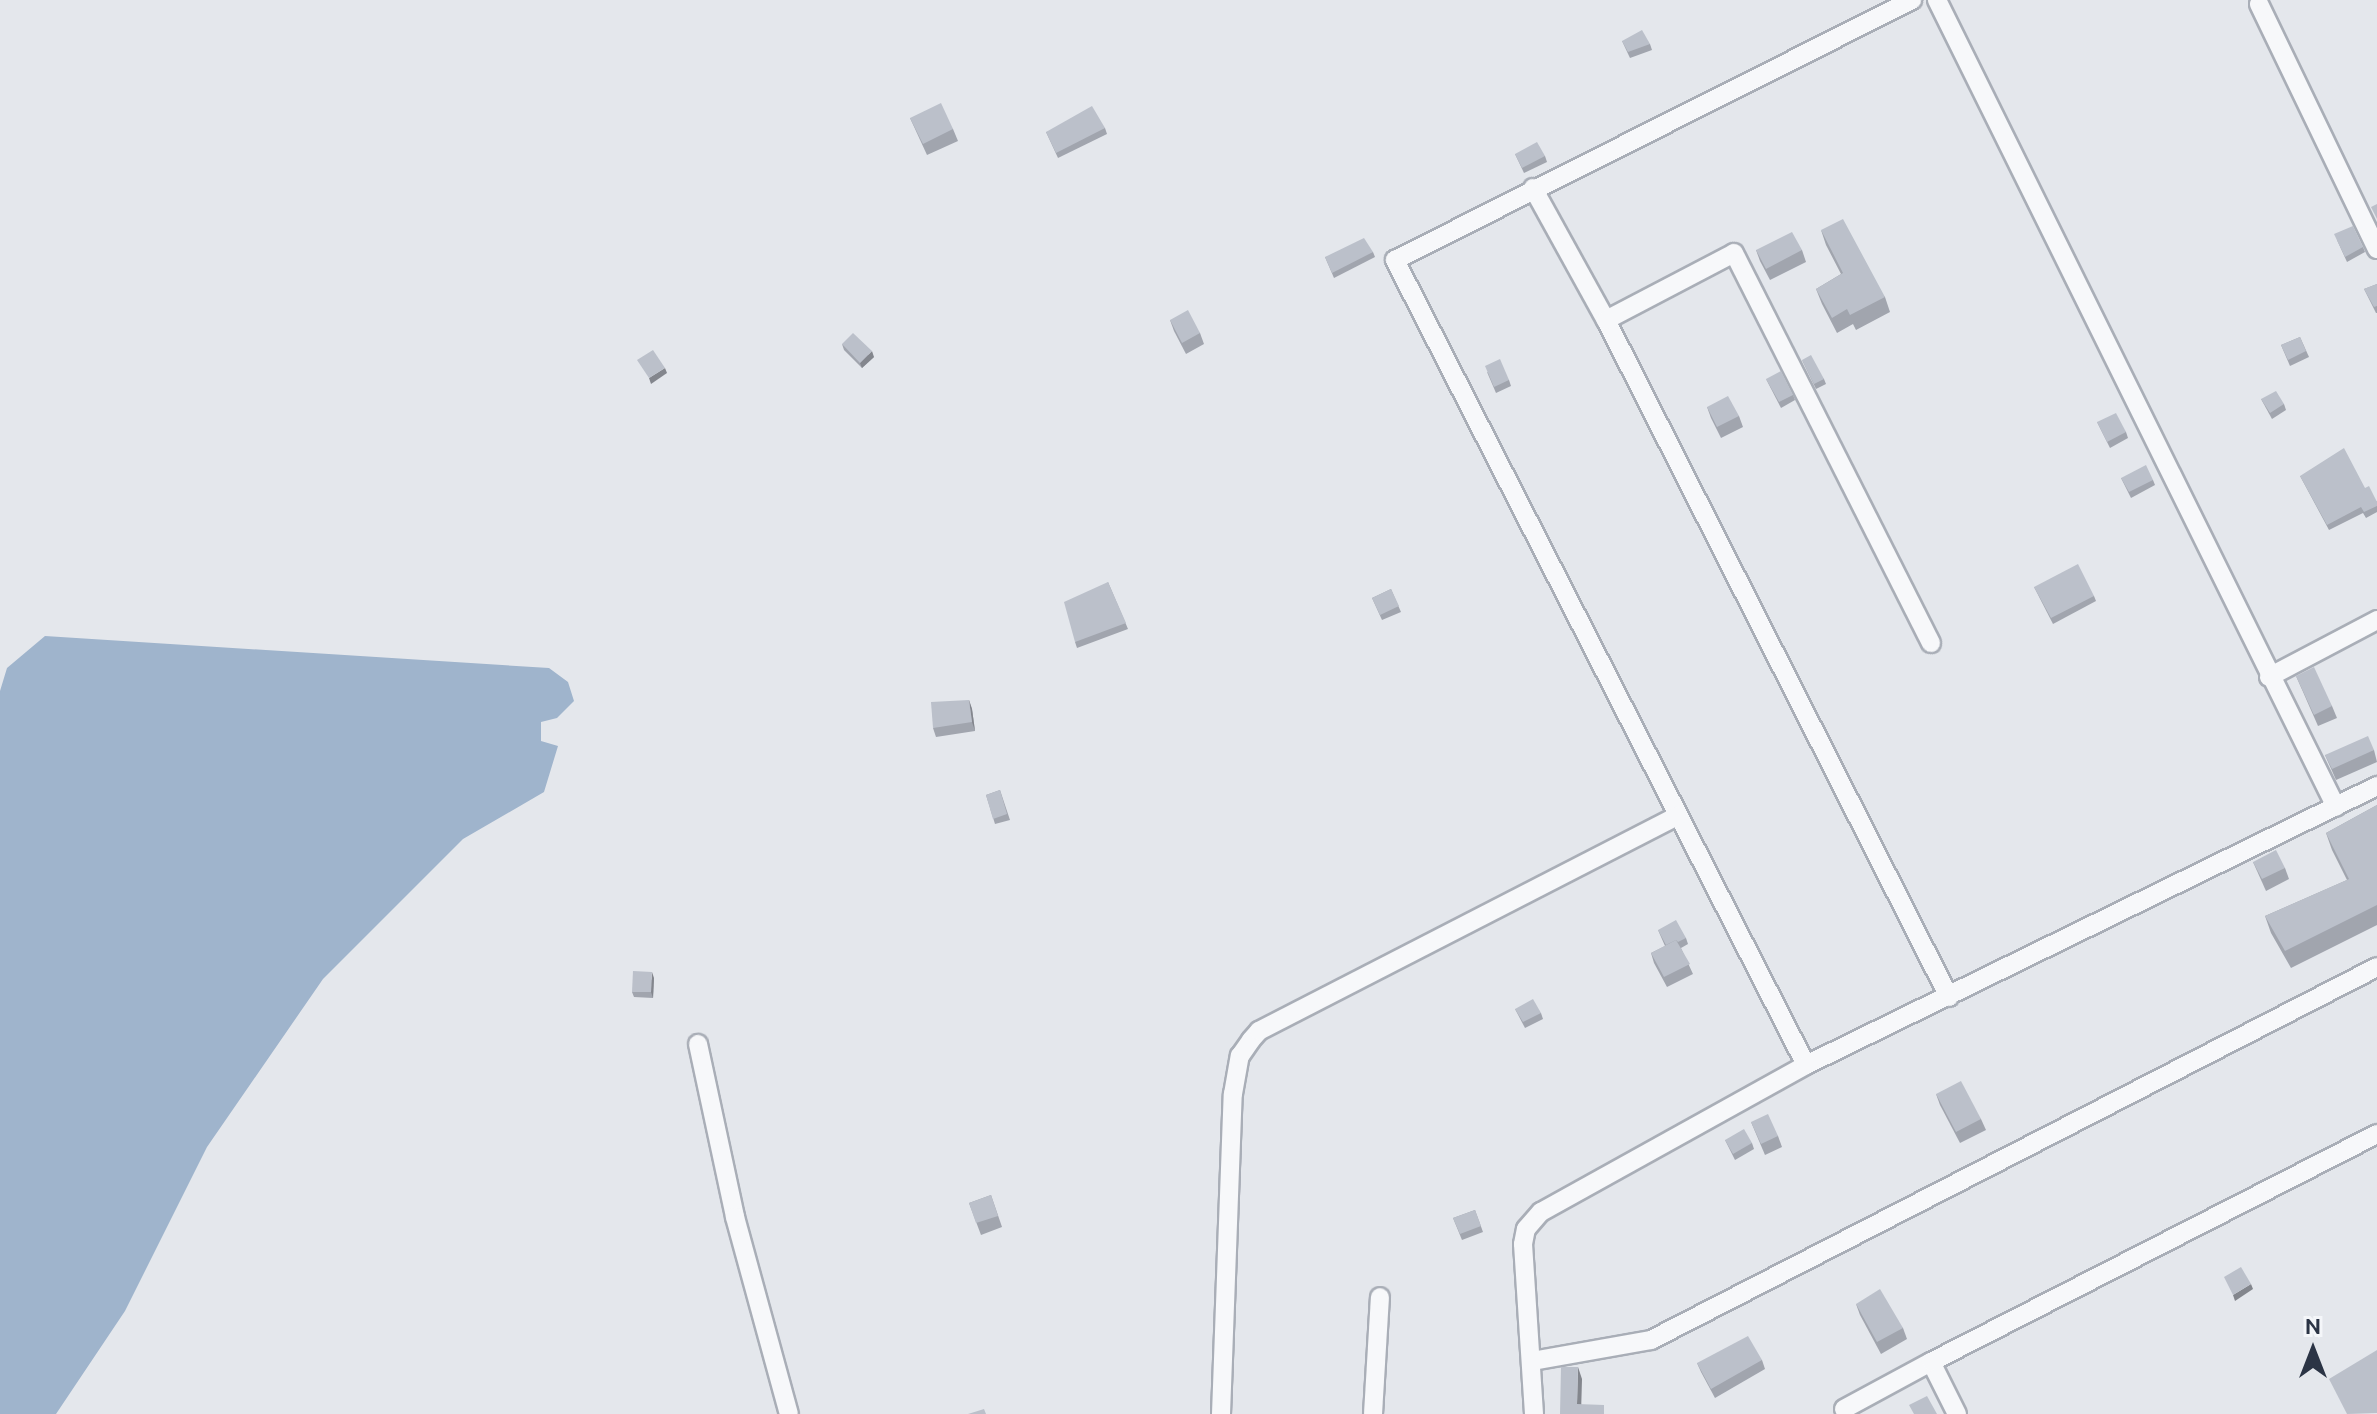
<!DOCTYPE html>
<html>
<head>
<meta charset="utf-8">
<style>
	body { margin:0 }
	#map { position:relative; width:2377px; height:1414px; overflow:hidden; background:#e4e7ec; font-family:Ubuntu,sans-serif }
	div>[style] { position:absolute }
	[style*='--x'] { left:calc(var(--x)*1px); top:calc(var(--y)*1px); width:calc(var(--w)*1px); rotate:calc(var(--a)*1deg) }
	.water>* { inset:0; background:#9fb4cc }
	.roads { filter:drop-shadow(2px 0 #a9aeb7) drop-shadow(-2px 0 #a9aeb7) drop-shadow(0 2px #a9aeb7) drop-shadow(0 -2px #a9aeb7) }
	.street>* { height:18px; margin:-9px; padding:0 9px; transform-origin:9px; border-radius:9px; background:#f7f8fa }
	.wall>* { inset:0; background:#a1a5ae }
	.shaded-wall>* { inset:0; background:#83868d }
	.building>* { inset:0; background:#bbc0ca }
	span { translate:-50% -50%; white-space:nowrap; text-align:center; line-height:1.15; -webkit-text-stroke:6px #f4f6f9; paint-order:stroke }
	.north { position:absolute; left:2273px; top:1310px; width:80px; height:80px; -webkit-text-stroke:6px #f4f6f9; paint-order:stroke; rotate:0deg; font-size:22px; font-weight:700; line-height:32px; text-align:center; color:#2b3445 }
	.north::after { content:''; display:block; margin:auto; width:28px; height:36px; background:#2b3445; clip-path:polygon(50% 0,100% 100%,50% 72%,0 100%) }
</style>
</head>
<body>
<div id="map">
	<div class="water">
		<i style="clip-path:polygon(45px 636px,549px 668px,568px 682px,574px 701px,557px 718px,541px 722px,541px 741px,558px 746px,544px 792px,463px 839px,323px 979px,207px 1147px,125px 1311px,56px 1414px,0 1414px,0 691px,7px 668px)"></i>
	</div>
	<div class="roads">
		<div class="street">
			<i style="--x:1937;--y:0;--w:900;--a:63.69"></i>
			<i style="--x:2259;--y:4;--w:272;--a:64.3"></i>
			<i style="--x:1533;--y:188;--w:151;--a:61.1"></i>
			<i style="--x:1606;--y:320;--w:759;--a:63.13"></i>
			<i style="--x:1606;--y:320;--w:144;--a:-27.6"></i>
			<i style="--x:1734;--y:253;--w:437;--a:63.2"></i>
			<i style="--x:2269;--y:677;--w:122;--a:-27.8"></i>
			<i style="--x:698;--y:1044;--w:177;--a:77.9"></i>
			<i style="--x:735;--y:1217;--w:204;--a:74.7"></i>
			<i style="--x:1806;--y:1065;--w:904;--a:-117.05"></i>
			<i style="--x:1395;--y:260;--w:579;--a:-26.7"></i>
			<i style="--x:1532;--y:1361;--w:121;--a:-10"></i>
			<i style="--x:1651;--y:1340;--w:816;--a:-27.19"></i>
			<i style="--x:1844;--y:1409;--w:99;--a:-28.4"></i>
			<i style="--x:1221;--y:1414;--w:320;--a:-87.9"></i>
			<i style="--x:1233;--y:1094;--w:39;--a:-80"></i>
			<i style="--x:1240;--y:1056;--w:19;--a:-55"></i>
			<i style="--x:1251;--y:1040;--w:12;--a:-48"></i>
			<i style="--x:1259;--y:1031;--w:471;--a:-27.2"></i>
			<i style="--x:1373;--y:1414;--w:117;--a:-86.6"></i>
			<i style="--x:1534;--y:1414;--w:170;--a:-93.7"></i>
			<i style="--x:1523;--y:1244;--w:15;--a:-79"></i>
			<i style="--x:1526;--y:1229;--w:23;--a:-49"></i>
			<i style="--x:1541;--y:1212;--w:303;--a:-29"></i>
			<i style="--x:1806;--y:1065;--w:636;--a:-26.04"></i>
			<i style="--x:1957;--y:1414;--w:58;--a:-116.6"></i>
			<i style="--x:1931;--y:1362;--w:501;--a:-27.08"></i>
		</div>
	</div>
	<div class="wall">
		<i style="clip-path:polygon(1622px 41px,1650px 44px,1652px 50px,1630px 58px)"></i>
		<i style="clip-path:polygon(910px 118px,953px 129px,958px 141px,927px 155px)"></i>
		<i style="clip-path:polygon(1105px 128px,1107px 134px,1058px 158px,1046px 132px)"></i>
		<i style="clip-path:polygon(1515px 154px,1545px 156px,1547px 162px,1524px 173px)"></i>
		<i style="clip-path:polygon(1821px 230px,1885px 297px,1890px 312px,1856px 330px,1853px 324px,1837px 333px,1822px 304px,1816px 289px,1841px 274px,1826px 245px)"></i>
		<i style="clip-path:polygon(2337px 240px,2363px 247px,2365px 252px,2347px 262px)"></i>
		<i style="clip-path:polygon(1756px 250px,1802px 250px,1806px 262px,1770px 280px,1760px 261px)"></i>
		<i style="clip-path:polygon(1373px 252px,1375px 257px,1334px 278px,1325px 257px)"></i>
		<i style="clip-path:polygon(2377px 284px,2377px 313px,2376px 313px,2364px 289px)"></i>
		<i style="clip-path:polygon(1170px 320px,1200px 333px,1204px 344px,1186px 354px,1174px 331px)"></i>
		<i style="clip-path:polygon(2300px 337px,2309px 357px,2290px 366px,2281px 345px)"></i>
		<i style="clip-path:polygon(842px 344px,874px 357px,862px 368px,844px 350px)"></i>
		<i style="clip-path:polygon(1802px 360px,1824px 379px,1826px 384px,1816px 389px)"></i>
		<i style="clip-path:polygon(1487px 372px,1509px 380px,1511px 386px,1496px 393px)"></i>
		<i style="clip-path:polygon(1766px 379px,1793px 395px,1795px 400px,1781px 408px)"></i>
		<i style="clip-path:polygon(2261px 399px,2284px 404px,2286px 410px,2272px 419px)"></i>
		<i style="clip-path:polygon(1707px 407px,1739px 416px,1743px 427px,1721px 438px,1711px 418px)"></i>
		<i style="clip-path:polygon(2097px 422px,2126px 432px,2128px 438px,2110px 448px)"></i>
		<i style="clip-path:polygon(2300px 476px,2365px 488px,2377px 502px,2377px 512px,2366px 518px,2363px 513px,2329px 530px)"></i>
		<i style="clip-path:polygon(2121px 478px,2153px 480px,2155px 485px,2131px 498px)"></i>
		<i style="clip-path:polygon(1108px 582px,1128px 629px,1077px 648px,1075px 642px)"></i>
		<i style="clip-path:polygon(2034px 587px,2094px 596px,2096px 601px,2053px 624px)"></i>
		<i style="clip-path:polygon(1391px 589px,1401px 612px,1382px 620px,1372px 598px)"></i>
		<i style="clip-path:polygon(2296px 676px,2332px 706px,2337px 718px,2318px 726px)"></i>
		<i style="clip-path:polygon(969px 700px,972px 709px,975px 731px,936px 737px,933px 728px)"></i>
		<i style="clip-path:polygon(2374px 750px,2377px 762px,2336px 780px,2325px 755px)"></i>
		<i style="clip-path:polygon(1000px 790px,1010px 820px,995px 824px,986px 795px)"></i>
		<i style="clip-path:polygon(2377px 805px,2377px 925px,2291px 968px,2271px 933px,2265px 916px,2347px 880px,2332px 850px,2326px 833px)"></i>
		<i style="clip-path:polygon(2253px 862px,2285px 868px,2289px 879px,2266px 891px)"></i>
		<i style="clip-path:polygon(1658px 930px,1686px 938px,1688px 944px,1681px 948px,1693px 974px,1667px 987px,1654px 963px,1651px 953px,1665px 946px)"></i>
		<i style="clip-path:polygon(654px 978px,653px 998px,634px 997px,632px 992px)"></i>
		<i style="clip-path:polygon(1515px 1009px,1541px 1013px,1543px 1019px,1525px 1028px)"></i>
		<i style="clip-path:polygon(1936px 1094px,1981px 1119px,1986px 1130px,1960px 1143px,1940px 1105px)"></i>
		<i style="clip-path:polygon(1751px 1122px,1778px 1136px,1782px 1147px,1765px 1155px)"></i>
		<i style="clip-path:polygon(1725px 1140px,1752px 1143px,1754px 1149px,1735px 1160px)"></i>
		<i style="clip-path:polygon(991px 1195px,1002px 1227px,981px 1235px,969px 1203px)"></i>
		<i style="clip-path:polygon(1475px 1210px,1483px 1232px,1462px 1240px,1453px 1218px)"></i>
		<i style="clip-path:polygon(1856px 1304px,1903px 1328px,1907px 1339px,1881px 1354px,1860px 1315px)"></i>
		<i style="clip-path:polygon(1762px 1360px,1765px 1369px,1715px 1398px,1701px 1372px,1697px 1363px)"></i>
	</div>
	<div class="shaded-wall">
		<i style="clip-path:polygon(872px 351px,874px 357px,862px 368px,860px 363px)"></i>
		<i style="clip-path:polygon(665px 368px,667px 373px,651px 384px,649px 378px)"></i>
		<i style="clip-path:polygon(969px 700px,972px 709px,975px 731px,972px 722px)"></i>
		<i style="clip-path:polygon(652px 972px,654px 978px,653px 998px,651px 992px)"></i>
		<i style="clip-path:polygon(2251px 1284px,2253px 1289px,2235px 1301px,2233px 1295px)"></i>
		<i style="clip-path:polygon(1578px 1367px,1582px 1379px,1581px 1414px,1577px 1404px)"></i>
	</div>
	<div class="building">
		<i style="clip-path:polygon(1642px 30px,1650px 44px,1628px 52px,1622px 41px)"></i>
		<i style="clip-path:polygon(941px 103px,953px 129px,923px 144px,910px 118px)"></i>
		<i style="clip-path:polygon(1092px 106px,1105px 128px,1056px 153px,1046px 132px)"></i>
		<i style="clip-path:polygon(1537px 142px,1545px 156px,1522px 168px,1515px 154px)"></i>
		<i style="clip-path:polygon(2377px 204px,2377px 219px,2371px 207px)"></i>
		<i style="clip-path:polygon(1843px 219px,1885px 297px,1850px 315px,1847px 309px,1832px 318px,1816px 289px,1843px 273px,1821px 230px)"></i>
		<i style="clip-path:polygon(2353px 226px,2363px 247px,2345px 257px,2334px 234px)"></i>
		<i style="clip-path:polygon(1792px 232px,1802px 250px,1766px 269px,1756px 250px)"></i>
		<i style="clip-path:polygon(1364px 238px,1373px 252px,1332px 273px,1325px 257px)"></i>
		<i style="clip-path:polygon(2377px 284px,2377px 306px,2374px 307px,2364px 289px)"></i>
		<i style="clip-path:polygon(1188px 310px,1200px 333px,1182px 343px,1170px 320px)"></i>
		<i style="clip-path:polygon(853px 333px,872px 351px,860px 363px,842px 344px)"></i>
		<i style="clip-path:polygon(2300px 337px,2306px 351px,2288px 360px,2281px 345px)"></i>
		<i style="clip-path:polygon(653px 350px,665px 368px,649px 378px,637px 360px)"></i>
		<i style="clip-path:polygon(1811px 355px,1824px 379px,1814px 384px,1802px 360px)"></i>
		<i style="clip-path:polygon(1500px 359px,1509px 380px,1494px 387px,1485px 366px)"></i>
		<i style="clip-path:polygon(1781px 371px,1793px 395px,1779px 402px,1766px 379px)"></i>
		<i style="clip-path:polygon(2276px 391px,2284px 404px,2270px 413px,2261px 399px)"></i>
		<i style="clip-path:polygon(1728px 396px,1739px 416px,1717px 427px,1707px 407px)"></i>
		<i style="clip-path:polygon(2116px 413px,2126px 432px,2107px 442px,2097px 422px)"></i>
		<i style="clip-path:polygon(2344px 448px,2365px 488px,2369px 486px,2377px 502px,2377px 506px,2364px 512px,2361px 507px,2327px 525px,2300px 476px)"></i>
		<i style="clip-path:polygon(2146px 465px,2153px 480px,2129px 492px,2121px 478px)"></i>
		<i style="clip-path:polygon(2078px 564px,2094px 596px,2051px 618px,2034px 587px)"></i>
		<i style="clip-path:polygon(1108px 582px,1126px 623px,1075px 642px,1064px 602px)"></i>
		<i style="clip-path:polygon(1391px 589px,1399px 606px,1380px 615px,1372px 598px)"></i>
		<i style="clip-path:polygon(2314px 667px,2332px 706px,2314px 715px,2296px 676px)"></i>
		<i style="clip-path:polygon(969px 700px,972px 722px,933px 728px,931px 702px)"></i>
		<i style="clip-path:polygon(2368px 736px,2374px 750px,2332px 769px,2325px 755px)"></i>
		<i style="clip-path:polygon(1000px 790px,1007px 814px,993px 819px,986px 795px)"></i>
		<i style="clip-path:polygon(2377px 805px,2377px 905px,2285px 951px,2265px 916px,2349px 879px,2326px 833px)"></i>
		<i style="clip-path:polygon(2276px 850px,2285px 868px,2262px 879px,2253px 862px)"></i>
		<i style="clip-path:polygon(1676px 920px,1686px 938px,1678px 942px,1676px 940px,1666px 945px,1658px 930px)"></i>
		<i style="clip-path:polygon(1676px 940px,1690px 964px,1664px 977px,1651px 953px)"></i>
		<i style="clip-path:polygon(633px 971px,652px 972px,651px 992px,632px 992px)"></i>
		<i style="clip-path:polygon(1533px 999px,1541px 1013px,1523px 1022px,1515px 1009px)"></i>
		<i style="clip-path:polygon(1961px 1081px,1981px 1119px,1956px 1132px,1936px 1094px)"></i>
		<i style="clip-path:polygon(1768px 1114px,1778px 1136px,1761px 1144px,1751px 1122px)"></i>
		<i style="clip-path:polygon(1744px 1129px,1752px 1143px,1733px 1154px,1725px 1140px)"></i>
		<i style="clip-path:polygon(991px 1195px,998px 1216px,976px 1223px,969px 1203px)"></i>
		<i style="clip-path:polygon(1475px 1210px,1481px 1226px,1460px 1234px,1453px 1218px)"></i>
		<i style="clip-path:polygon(2241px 1267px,2251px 1284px,2233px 1295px,2224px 1277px)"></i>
		<i style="clip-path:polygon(1880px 1289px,1903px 1328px,1877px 1342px,1856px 1304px)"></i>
		<i style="clip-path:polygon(1748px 1336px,1762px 1360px,1711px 1389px,1697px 1363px)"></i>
		<i style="clip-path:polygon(2377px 1350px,2377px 1413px,2347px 1414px,2329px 1379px)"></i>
		<i style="clip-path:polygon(1561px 1367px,1578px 1367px,1577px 1404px,1604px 1405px,1604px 1414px,1560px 1414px)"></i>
		<i style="clip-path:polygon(1927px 1396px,1937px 1414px,1914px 1414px,1909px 1405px)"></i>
		<i style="clip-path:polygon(984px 1409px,986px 1414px,968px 1414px)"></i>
	</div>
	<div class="north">N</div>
</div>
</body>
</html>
